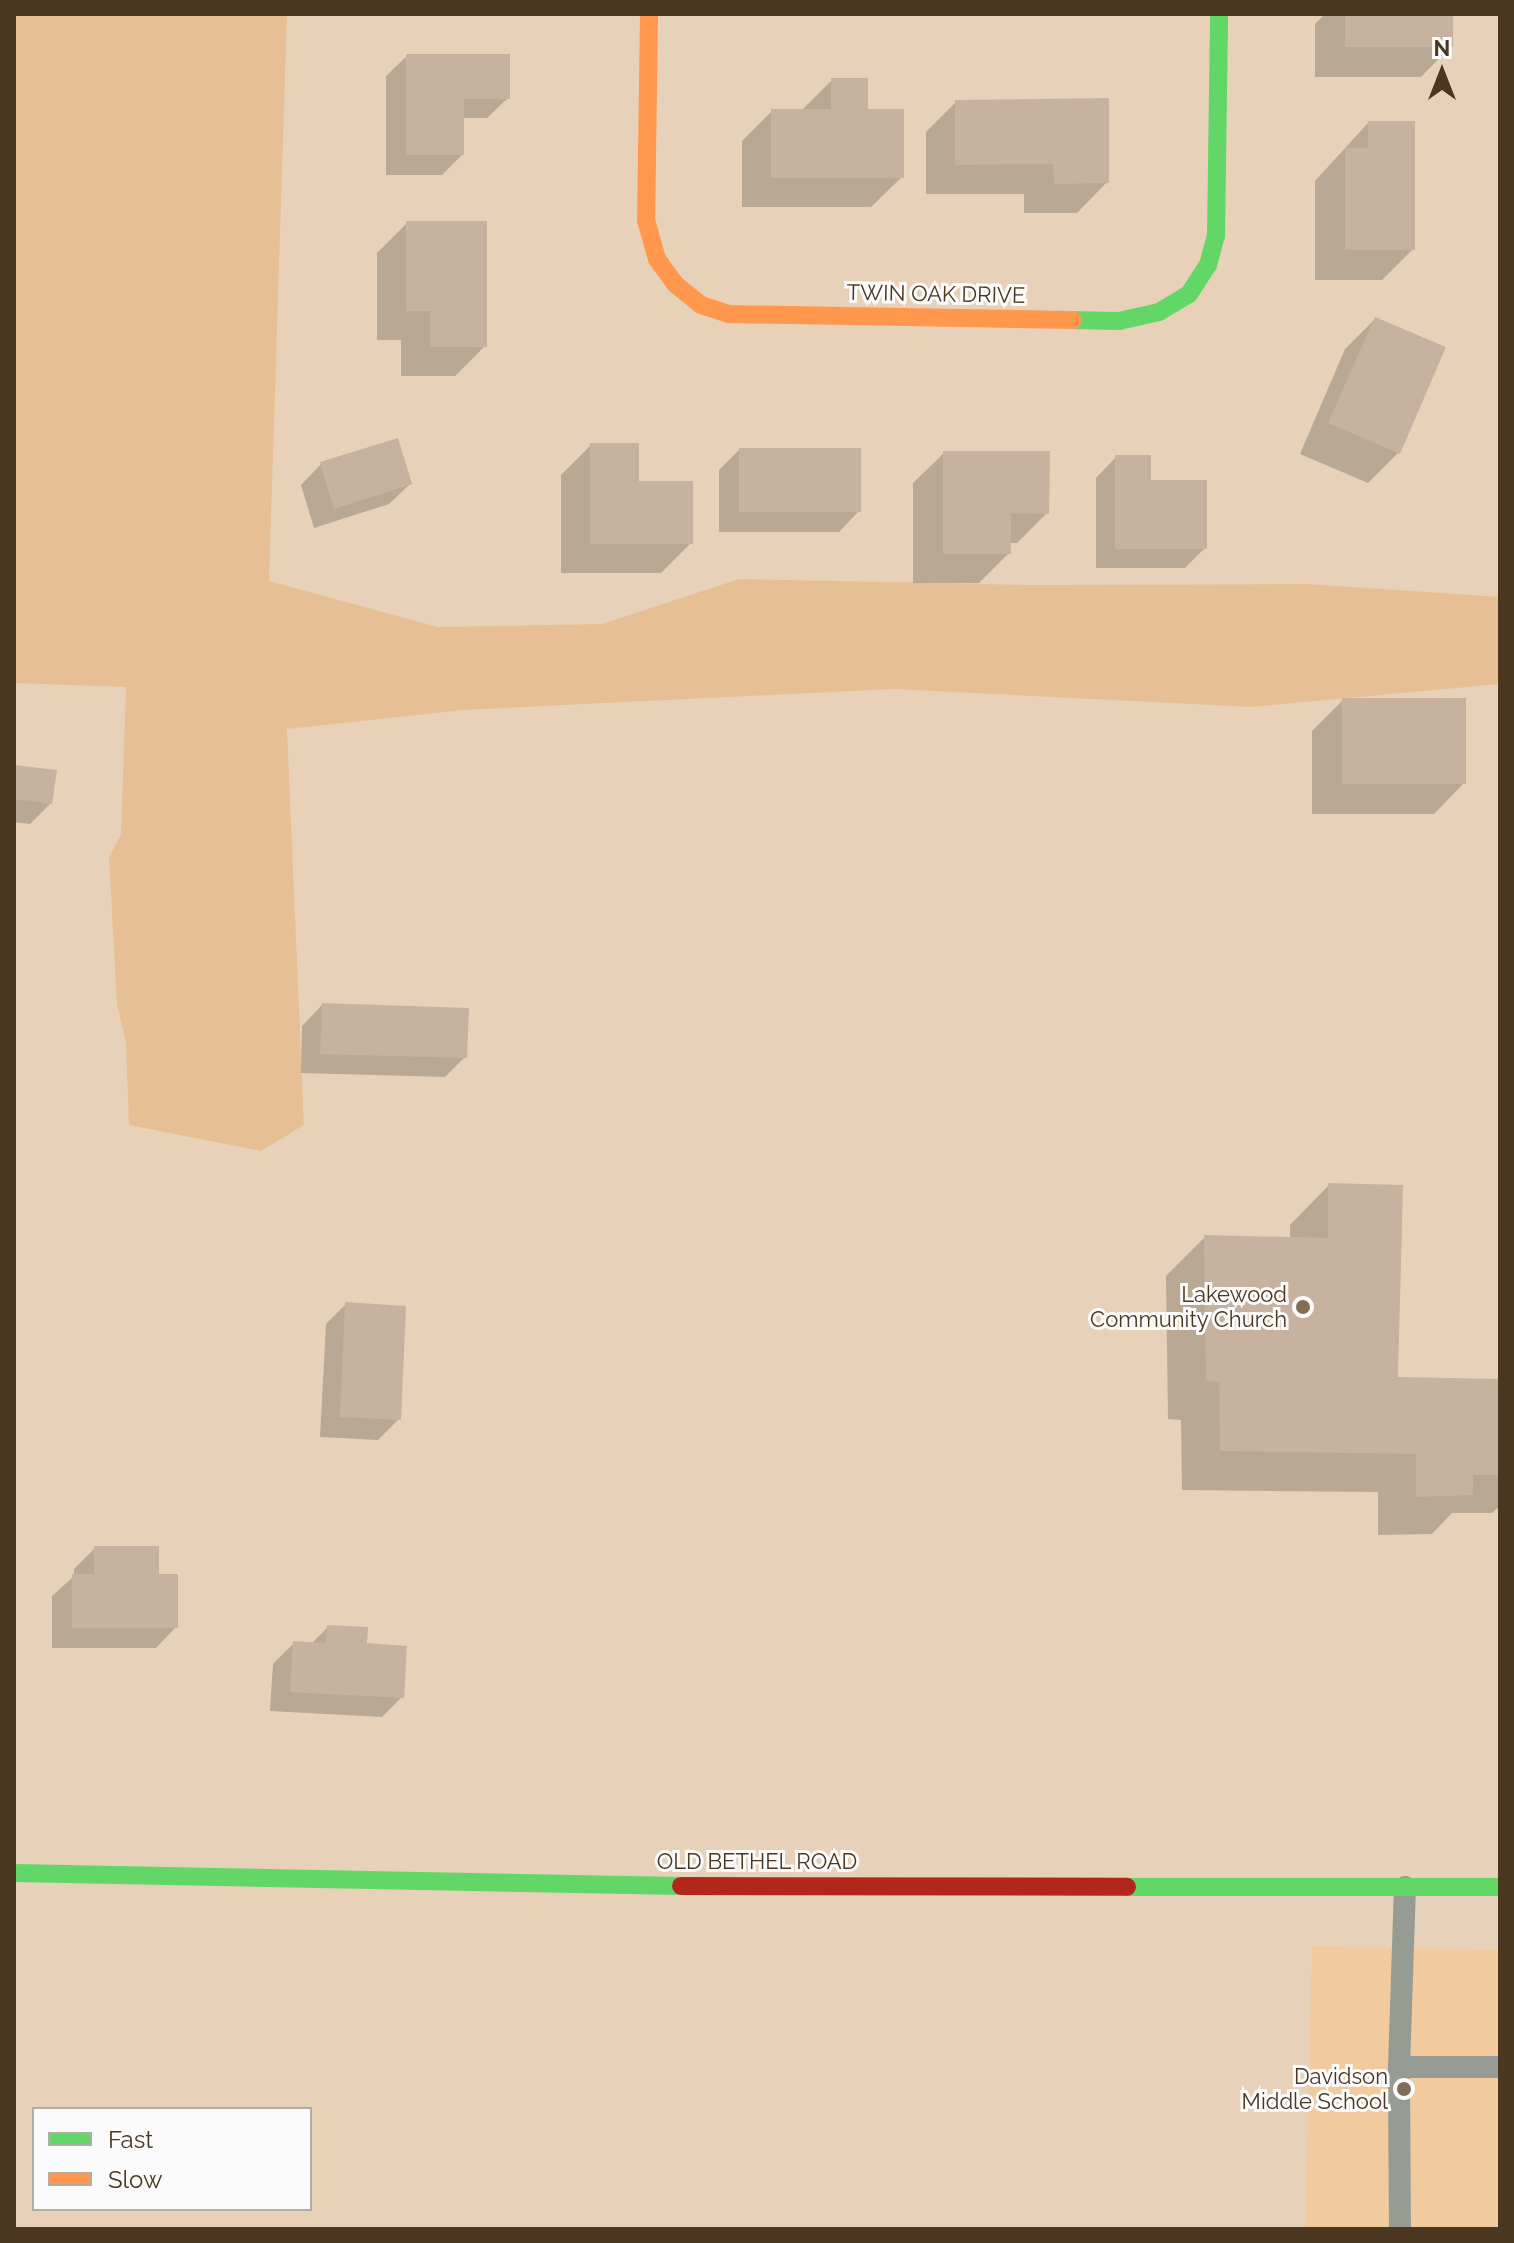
<!DOCTYPE html>
<html>
<head>
<meta charset="utf-8">
<style>
	body { margin:0 }
	#map { position:relative; width:1514px; height:2243px; overflow:hidden; background:#e7d2b9; font-family:Raleway,sans-serif }
	div>[style] { position:absolute }
	[style*='--x'] { left:calc(var(--x)*1px); top:calc(var(--y)*1px); width:calc(var(--w)*1px); rotate:calc(var(--a)*1deg) }
	.built>* { inset:0; background:#f1ca9d }
	.green>* { inset:0; background:#e6c094 }
	.shadow>* { inset:0; background:#0003 }
	.building>* { inset:0; background:#c7b2a0 }
	.lane>* { height:22px; margin:-11px; padding:0 11px; transform-origin:11px; border-radius:11px; background:#969c94 }
	.fast>* { height:18px; margin:-9px; padding:0 9px; transform-origin:9px; border-radius:9px; background:#63d668 }
	.slow>* { height:18px; margin:-9px; padding:0 9px; transform-origin:9px; border-radius:9px; background:#ff974d }
	.jam>* { height:18px; margin:-9px; padding:0 9px; transform-origin:9px; border-radius:9px; background:#b3261e }
	.dots>* { width:22px; height:22px; translate:-50% -50%; box-sizing:border-box; border:4px solid #fbfbfb; border-radius:50% }
	span { translate:-50% -50%; white-space:nowrap; text-align:center; line-height:1.15; -webkit-text-stroke:6px #fbfbfb; paint-order:stroke }
	.street-label { font-size:22px; color:#4b3720 }
	.poi-label { font-size:22px; color:#4b3720 }
	.right { translate:-100% -50%; text-align:right }
	.frame { position:absolute; inset:0; border:16px solid #4b3720; pointer-events:none }
	.legend { position:absolute; left:32px; top:2107px; width:280px; height:104px; box-sizing:border-box; background:#fbfbfb; border:2px solid #b5ada3; margin:0; padding:10px 14px; list-style:none; font-size:24px; color:#4b3720 }
	.legend li { display:flex; align-items:center; gap:16px; height:40px }
	.legend b { width:40px; border:2px solid #b5ada3 }
	.north { position:absolute; left:1402px; top:32px; width:80px; height:80px; -webkit-text-stroke:6px #fbfbfb; paint-order:stroke; rotate:0deg; font-size:22px; font-weight:700; line-height:32px; text-align:center; color:#4b3720 }
	.north::after { content:''; display:block; margin:auto; width:28px; height:36px; background:#4b3720; clip-path:polygon(50% 0,100% 100%,50% 72%,0 100%) }
</style>
</head>
<body>
<div id="map">
	<div class="built">
		<i style="clip-path:polygon(1312px 1946px,1500px 1950px,1500px 2229px,1305px 2229px)"></i>
	</div>
	<div class="green">
		<i style="clip-path:polygon(14px 14px,287px 14px,269px 581px,438px 627px,602px 624px,739px 579px,1034px 585px,1307px 584px,1500px 597px,1500px 684px,1251px 707px,893px 689px,464px 710px,287px 729px,304px 1125px,261px 1151px,129px 1125px,126px 1043px,117px 1004px,109px 857px,121px 834px,126px 687px,14px 683px)"></i>
	</div>
	<div class="shadow">
		<i style="clip-path:polygon(1325px 14px,1451px 14px,1451px 46px,1421px 77px,1315px 77px,1315px 24px)"></i>
		<i style="clip-path:polygon(407px 56px,508px 98px,487px 118px,462px 118px,462px 155px,442px 175px,386px 175px,386px 76px)"></i>
		<i style="clip-path:polygon(832px 80px,866px 111px,902px 177px,871px 207px,742px 207px,742px 141px,772px 111px,801px 111px)"></i>
		<i style="clip-path:polygon(956px 102px,1107px 182px,1077px 213px,1024px 213px,1024px 194px,926px 194px,926px 132px)"></i>
		<i style="clip-path:polygon(1368px 123px,1413px 249px,1382px 280px,1315px 280px,1315px 181px)"></i>
		<i style="clip-path:polygon(407px 223px,485px 346px,455px 376px,401px 376px,401px 340px,377px 340px,377px 253px)"></i>
		<i style="clip-path:polygon(1375px 319px,1398px 453px,1368px 483px,1300px 454px,1345px 349px)"></i>
		<i style="clip-path:polygon(591px 445px,637px 483px,691px 543px,661px 573px,561px 573px,561px 475px)"></i>
		<i style="clip-path:polygon(739px 450px,859px 511px,839px 532px,719px 532px,719px 470px)"></i>
		<i style="clip-path:polygon(944px 453px,1047px 513px,1017px 543px,1009px 543px,1009px 553px,979px 583px,913px 583px,913px 483px)"></i>
		<i style="clip-path:polygon(1116px 457px,1149px 482px,1205px 548px,1185px 568px,1096px 568px,1096px 478px)"></i>
		<i style="clip-path:polygon(321px 464px,410px 484px,389px 504px,314px 528px,301px 485px)"></i>
		<i style="clip-path:polygon(1343px 700px,1464px 783px,1434px 814px,1312px 814px,1312px 731px)"></i>
		<i style="clip-path:polygon(14px 767px,50px 804px,30px 824px,14px 822px)"></i>
		<i style="clip-path:polygon(322px 1005px,465px 1057px,445px 1077px,301px 1073px,302px 1026px)"></i>
		<i style="clip-path:polygon(1329px 1185px,1396px 1379px,1500px 1381px,1500px 1506px,1492px 1513px,1452px 1513px,1432px 1534px,1378px 1535px,1378px 1492px,1182px 1490px,1181px 1420px,1168px 1419px,1166px 1276px,1205px 1237px,1290px 1239px,1290px 1225px)"></i>
		<i style="clip-path:polygon(346px 1304px,399px 1419px,378px 1440px,320px 1437px,326px 1324px)"></i>
		<i style="clip-path:polygon(95px 1548px,157px 1576px,176px 1627px,156px 1648px,52px 1648px,52px 1596px,74px 1576px,74px 1569px)"></i>
		<i style="clip-path:polygon(328px 1627px,365px 1645px,402px 1697px,382px 1717px,270px 1711px,273px 1664px,294px 1643px,311px 1644px)"></i>
	</div>
	<div class="building">
		<i style="clip-path:polygon(1345px 14px,1453px 14px,1453px 47px,1345px 47px)"></i>
		<i style="clip-path:polygon(406px 54px,510px 54px,510px 99px,464px 99px,464px 155px,406px 155px)"></i>
		<i style="clip-path:polygon(831px 78px,868px 78px,868px 109px,904px 109px,904px 178px,771px 178px,771px 109px,831px 109px)"></i>
		<i style="clip-path:polygon(1109px 98px,1109px 183px,1054px 184px,1053px 164px,955px 165px,955px 100px)"></i>
		<i style="clip-path:polygon(1368px 121px,1415px 121px,1415px 250px,1345px 250px,1345px 148px,1368px 148px)"></i>
		<i style="clip-path:polygon(406px 221px,487px 221px,487px 347px,430px 347px,430px 311px,406px 311px)"></i>
		<i style="clip-path:polygon(1375px 317px,1446px 347px,1400px 454px,1328px 423px)"></i>
		<i style="clip-path:polygon(398px 438px,412px 484px,334px 509px,320px 462px)"></i>
		<i style="clip-path:polygon(590px 443px,639px 443px,639px 481px,693px 481px,693px 544px,590px 544px)"></i>
		<i style="clip-path:polygon(739px 448px,861px 448px,861px 512px,739px 512px)"></i>
		<i style="clip-path:polygon(943px 451px,1050px 451px,1049px 514px,1011px 513px,1011px 554px,943px 554px)"></i>
		<i style="clip-path:polygon(1115px 455px,1151px 455px,1151px 480px,1207px 480px,1207px 549px,1115px 549px)"></i>
		<i style="clip-path:polygon(1342px 698px,1466px 698px,1466px 784px,1342px 784px)"></i>
		<i style="clip-path:polygon(14px 765px,57px 770px,52px 804px,14px 799px)"></i>
		<i style="clip-path:polygon(322px 1003px,469px 1008px,467px 1058px,320px 1054px)"></i>
		<i style="clip-path:polygon(1328px 1183px,1403px 1185px,1398px 1377px,1500px 1379px,1500px 1475px,1473px 1475px,1473px 1495px,1416px 1497px,1416px 1454px,1220px 1451px,1219px 1382px,1206px 1381px,1204px 1235px,1328px 1238px)"></i>
		<i style="clip-path:polygon(345px 1302px,406px 1306px,401px 1420px,340px 1417px)"></i>
		<i style="clip-path:polygon(94px 1546px,159px 1546px,159px 1574px,178px 1574px,178px 1628px,72px 1628px,72px 1574px,94px 1574px)"></i>
		<i style="clip-path:polygon(327px 1625px,368px 1627px,367px 1643px,407px 1646px,404px 1698px,290px 1692px,293px 1641px,326px 1643px)"></i>
	</div>
	<div class="lane">
		<i style="--x:1399;--y:2067;--w:101;--a:0"></i>
		<i style="--x:1400;--y:2229;--w:162;--a:-90.4"></i>
		<i style="--x:1399;--y:2067;--w:180;--a:-88.1"></i>
	</div>
	<div class="fast">
		<i style="--x:1073;--y:320;--w:46;--a:1.2"></i>
		<i style="--x:1119;--y:321;--w:41;--a:-12.7"></i>
		<i style="--x:1159;--y:312;--w:35;--a:-31"></i>
		<i style="--x:1189;--y:294;--w:35;--a:-57"></i>
		<i style="--x:1208;--y:265;--w:30;--a:-75"></i>
		<i style="--x:1216;--y:236;--w:222;--a:-89.2"></i>
		<i style="--x:14;--y:1873;--w:667;--a:1.12"></i>
		<i style="--x:1127;--y:1887;--w:373;--a:0"></i>
	</div>
	<div class="slow">
		<i style="--x:649;--y:14;--w:206;--a:90.8"></i>
		<i style="--x:646;--y:220;--w:41;--a:74.2"></i>
		<i style="--x:657;--y:259;--w:31;--a:54"></i>
		<i style="--x:675;--y:284;--w:33;--a:39"></i>
		<i style="--x:701;--y:305;--w:28;--a:18"></i>
		<i style="--x:728;--y:314;--w:345;--a:1"></i>
	</div>
	<div class="jam">
		<i style="--x:681;--y:1886;--w:446;--a:0.1"></i>
	</div>
	<div class="dots">
		<i style="left:1303px;top:1307px;background:#826d56"></i>
		<i style="left:1404px;top:2089px;background:#826d56"></i>
	</div>
	<div class="street-label">
		<span style="left:936px;top:294px;rotate:1deg">TWIN OAK DRIVE</span>
		<span style="left:757px;top:1862px">OLD BETHEL ROAD</span>
	</div>
	<div class="poi-label">
		<span class="right" style="left:1287px;top:1307px">Lakewood<br>Community Church</span>
		<span class="right" style="left:1388px;top:2089px">Davidson<br>Middle School</span>
	</div>
	<div class="frame"></div>
	<ul class="legend">
	<li><b style="height:10px;background:#63d668"></b>Fast</li>
	<li><b style="height:10px;background:#ff974d"></b>Slow</li>
	</ul>
	<div class="north">N</div>
</div>
</body>
</html>
